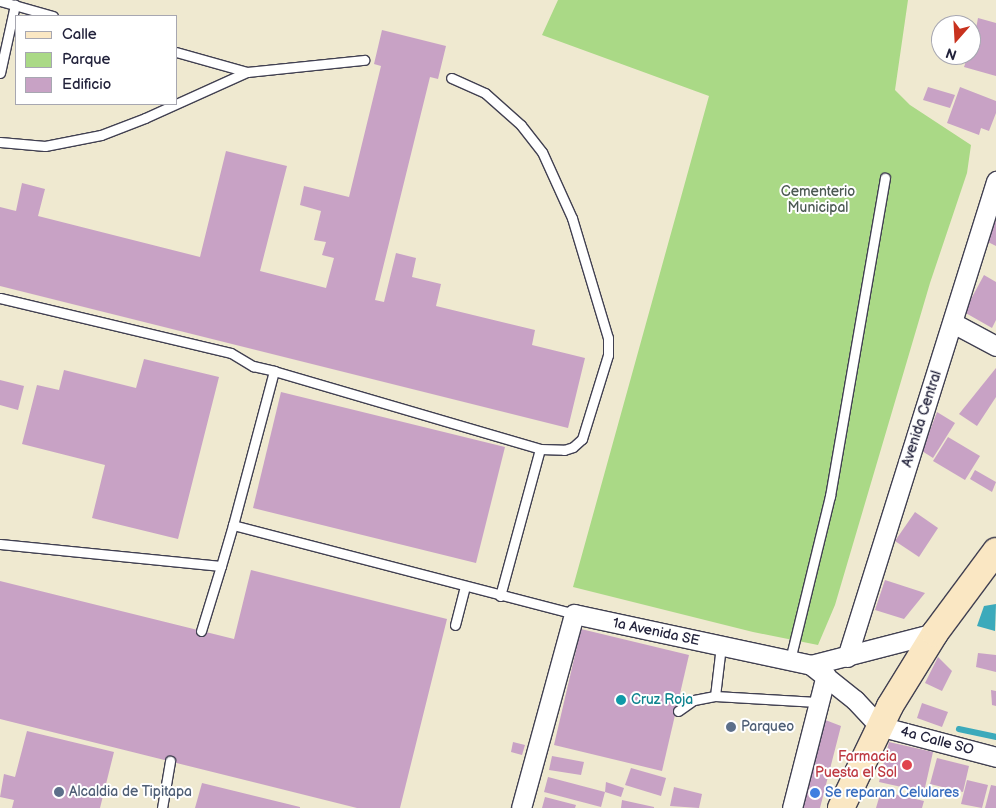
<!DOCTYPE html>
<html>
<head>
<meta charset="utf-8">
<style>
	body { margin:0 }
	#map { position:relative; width:996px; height:808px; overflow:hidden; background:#efe9d0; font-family:"Balsamiq Sans",sans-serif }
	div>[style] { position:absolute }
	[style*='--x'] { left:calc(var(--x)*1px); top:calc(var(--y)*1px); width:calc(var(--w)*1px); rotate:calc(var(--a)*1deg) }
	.green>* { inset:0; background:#aad986 }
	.water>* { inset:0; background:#3caabb }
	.stream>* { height:5.5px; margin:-2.75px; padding:0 2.75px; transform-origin:2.75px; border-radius:2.75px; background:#3caabb }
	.building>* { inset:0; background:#c8a2c5 }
	.roads { filter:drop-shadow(1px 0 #414051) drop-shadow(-1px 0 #414051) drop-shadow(0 1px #414051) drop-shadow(0 -1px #414051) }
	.lane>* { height:9px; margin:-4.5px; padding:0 4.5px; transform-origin:4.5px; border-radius:4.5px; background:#fff }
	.street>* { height:19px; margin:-9.5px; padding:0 9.5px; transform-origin:9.5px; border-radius:9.5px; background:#fff }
	.secondary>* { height:26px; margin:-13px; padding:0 13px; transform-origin:13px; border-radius:13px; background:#fae7c3 }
	.dots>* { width:14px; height:14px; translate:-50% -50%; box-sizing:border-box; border:2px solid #fff; border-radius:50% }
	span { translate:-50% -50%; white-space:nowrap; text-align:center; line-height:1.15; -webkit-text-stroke:4px #fff; paint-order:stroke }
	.park-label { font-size:14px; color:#4b5952 }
	.street-label { font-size:14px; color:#22223b }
	.culture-label { font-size:14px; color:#0d838f }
	.left { translate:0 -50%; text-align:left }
	.service-label { font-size:14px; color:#4e5e75 }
	.health-label { font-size:14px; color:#be3a42 }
	.right { translate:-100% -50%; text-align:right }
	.shop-label { font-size:14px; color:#366cbe }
	.legend { position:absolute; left:15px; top:15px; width:162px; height:90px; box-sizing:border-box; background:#fff; border:1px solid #a7a7b1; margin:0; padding:6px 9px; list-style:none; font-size:15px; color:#22223b }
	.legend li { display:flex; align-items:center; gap:10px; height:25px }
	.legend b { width:25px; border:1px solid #a7a7b1 }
	.north { position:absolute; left:931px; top:15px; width:50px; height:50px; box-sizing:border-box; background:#fff; border:1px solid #a7a7b1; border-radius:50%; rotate:199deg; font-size:14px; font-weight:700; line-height:20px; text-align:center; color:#22223b }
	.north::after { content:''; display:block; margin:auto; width:18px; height:22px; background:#c8321e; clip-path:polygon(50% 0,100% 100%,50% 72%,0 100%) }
</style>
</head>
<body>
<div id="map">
	<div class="green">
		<i style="clip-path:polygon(558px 0,908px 0,895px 90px,910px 105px,971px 145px,967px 173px,930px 283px,835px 605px,818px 645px,753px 632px,573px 587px,709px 96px,542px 35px)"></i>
	</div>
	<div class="water">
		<i style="clip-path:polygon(996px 604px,995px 631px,977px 626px,984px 606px)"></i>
	</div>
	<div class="stream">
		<i style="--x:959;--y:729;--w:38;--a:12"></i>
	</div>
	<div class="building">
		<i style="clip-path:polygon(978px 18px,996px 23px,996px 76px,964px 67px,968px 55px,971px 55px)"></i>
		<i style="clip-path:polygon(382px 30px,446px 46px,438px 79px,430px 77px,375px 300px,384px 302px,396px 253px,416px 258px,412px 277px,441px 284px,436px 306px,535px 330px,532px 345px,585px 358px,568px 428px,0 286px,0 207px,16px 211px,22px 183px,45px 189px,38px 216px,200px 257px,226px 151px,287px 166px,260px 271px,326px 288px,334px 258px,322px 255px,326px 242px,314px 240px,321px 211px,300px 205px,304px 186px,349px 197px,381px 66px,374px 64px)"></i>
		<i style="clip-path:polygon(928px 87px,955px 95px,950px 108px,923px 100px)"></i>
		<i style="clip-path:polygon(960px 87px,996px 101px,996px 113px,989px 131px,981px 128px,979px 135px,947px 123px)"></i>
		<i style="clip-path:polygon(996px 220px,996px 246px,986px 241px)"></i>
		<i style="clip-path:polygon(984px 275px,996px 282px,996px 320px,992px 328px,964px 312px)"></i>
		<i style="clip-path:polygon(144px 359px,219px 377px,178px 539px,92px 518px,105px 465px,22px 444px,37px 385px,59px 390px,64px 370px,136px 388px)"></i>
		<i style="clip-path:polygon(996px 368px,996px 397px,977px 426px,959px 414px)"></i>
		<i style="clip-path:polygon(0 380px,24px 386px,18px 410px,0 405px)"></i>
		<i style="clip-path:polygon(281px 392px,505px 447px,476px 563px,253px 508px)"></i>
		<i style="clip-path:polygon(937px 412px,955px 423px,933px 458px,922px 451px)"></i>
		<i style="clip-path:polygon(948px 437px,980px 456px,965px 480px,933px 461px)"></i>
		<i style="clip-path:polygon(975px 470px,996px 482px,992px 492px,970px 479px)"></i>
		<i style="clip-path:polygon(915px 512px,938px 528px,919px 557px,895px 541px)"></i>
		<i style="clip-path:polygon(251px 570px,447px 619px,400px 808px,357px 808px,0 719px,0 581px,234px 639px)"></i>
		<i style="clip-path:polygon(885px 580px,925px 593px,904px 619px,875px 610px)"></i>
		<i style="clip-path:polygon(581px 629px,689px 655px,662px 771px,554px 745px)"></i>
		<i style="clip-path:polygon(978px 653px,996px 655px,996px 672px,976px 667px)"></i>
		<i style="clip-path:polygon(938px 657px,952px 671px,942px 691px,925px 683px)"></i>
		<i style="clip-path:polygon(991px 690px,996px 691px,996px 706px,992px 705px)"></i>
		<i style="clip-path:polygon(922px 703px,948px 712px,942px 727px,917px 718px)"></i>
		<i style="clip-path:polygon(815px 716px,841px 726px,820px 808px,803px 808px,812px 774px,803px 772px)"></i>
		<i style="clip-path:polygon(27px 731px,114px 752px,100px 808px,12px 808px,14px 800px,0 797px,4px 774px,15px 777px)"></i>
		<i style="clip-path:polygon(513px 742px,525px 745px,522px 755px,511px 752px)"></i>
		<i style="clip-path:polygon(889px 742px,933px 752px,924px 792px,879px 782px)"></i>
		<i style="clip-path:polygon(552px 756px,584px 762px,581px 775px,549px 770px)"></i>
		<i style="clip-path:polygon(937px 758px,969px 766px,963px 792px,930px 784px)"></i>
		<i style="clip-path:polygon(631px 768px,666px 778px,661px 796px,625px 785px)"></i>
		<i style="clip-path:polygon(548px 777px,605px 792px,601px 807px,544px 792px)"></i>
		<i style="clip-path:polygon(967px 780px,988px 785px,982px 808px,961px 804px)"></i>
		<i style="clip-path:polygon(606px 782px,624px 788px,621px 797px,605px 792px)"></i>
		<i style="clip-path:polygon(202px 783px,300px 807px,300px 808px,195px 808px)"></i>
		<i style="clip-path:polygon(991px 785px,996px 786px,996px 808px,985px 808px)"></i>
		<i style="clip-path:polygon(674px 787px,702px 794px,699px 808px,670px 806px)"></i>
		<i style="clip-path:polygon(881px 791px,924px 801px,922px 808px,876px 808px)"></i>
		<i style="clip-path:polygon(545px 797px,576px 805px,575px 808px,542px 808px)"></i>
		<i style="clip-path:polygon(622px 800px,654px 807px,654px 808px,621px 808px)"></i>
	</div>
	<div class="roads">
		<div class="lane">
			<i style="--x:0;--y:1;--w:55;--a:15.8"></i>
			<i style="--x:176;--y:52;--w:74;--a:15.7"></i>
			<i style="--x:0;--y:73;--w:70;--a:-77.6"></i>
			<i style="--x:0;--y:142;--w:45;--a:5.1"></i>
			<i style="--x:45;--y:146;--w:57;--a:-11.1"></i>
			<i style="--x:101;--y:135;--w:47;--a:-21.1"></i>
			<i style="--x:145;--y:118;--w:112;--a:-24.3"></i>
			<i style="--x:247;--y:72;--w:118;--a:-5.9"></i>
			<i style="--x:0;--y:298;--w:237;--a:13.4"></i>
			<i style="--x:231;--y:353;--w:26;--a:31"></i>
			<i style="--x:253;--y:366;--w:22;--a:13"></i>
			<i style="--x:274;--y:371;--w:159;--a:104.9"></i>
			<i style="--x:274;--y:371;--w:277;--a:16.3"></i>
			<i style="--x:540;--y:449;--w:24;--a:2"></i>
			<i style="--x:564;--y:450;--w:9;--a:-18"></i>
			<i style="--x:573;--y:447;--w:12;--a:-42"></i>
			<i style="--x:582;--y:439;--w:88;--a:-72.8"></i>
			<i style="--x:608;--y:355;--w:17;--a:-90"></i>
			<i style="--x:608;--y:338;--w:125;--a:-106.7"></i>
			<i style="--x:572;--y:218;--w:72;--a:-114.4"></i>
			<i style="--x:542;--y:152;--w:34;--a:-128"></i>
			<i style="--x:521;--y:125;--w:48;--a:-138.4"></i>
			<i style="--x:485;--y:93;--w:37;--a:-156"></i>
			<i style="--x:0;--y:544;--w:222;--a:5.7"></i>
			<i style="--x:221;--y:566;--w:43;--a:-73.7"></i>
			<i style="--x:233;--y:525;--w:352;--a:14.6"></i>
			<i style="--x:500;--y:596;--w:152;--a:-74.8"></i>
			<i style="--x:455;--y:625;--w:40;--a:-75.6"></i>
			<i style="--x:201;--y:631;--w:68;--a:-72.9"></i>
			<i style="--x:790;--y:660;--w:169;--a:-76.3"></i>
			<i style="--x:830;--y:496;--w:323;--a:-80.2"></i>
			<i style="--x:715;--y:696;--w:50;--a:-83.2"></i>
			<i style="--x:678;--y:711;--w:19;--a:-35"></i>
			<i style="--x:694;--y:700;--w:21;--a:-11"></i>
			<i style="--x:715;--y:696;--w:102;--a:3.4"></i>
			<i style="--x:162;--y:808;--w:48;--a:-80.3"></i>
		</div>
		<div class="street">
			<i style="--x:953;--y:323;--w:49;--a:28.1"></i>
			<i style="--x:847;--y:657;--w:499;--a:-72.6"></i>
			<i style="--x:811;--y:665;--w:56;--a:38.5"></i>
			<i style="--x:855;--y:700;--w:35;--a:47"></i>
			<i style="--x:879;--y:726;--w:121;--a:14.8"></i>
			<i style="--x:521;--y:808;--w:201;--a:-74.7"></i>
			<i style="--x:574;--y:614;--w:242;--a:12.1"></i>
			<i style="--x:811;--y:665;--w:128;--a:-14.5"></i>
			<i style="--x:792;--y:808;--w:137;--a:-75.7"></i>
		</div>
		<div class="secondary">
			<i style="--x:841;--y:808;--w:113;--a:-64.3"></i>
			<i style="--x:890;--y:706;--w:86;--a:-58.3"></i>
			<i style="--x:935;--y:633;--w:102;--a:-53.4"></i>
		</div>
	</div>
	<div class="dots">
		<i style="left:621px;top:700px;background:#0f9aa8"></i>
		<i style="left:731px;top:727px;background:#5c6f8a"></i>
		<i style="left:907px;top:765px;background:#e0444e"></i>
		<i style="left:59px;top:792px;background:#5c6f8a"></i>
		<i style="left:815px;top:793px;background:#3f7fe0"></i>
	</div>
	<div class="park-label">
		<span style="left:818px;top:200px">Cementerio<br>Municipal</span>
	</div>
	<div class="street-label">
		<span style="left:922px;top:419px;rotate:-72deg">Avenida Central</span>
		<span style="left:656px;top:632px;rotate:12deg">1a Avenida SE</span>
		<span style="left:937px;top:741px;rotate:15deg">4a Calle SO</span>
	</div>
	<div class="culture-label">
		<span class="left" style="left:631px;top:700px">Cruz Roja</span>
	</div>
	<div class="service-label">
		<span class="left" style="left:741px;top:727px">Parqueo</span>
		<span class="left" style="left:69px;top:792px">Alcaldia de Tipitapa</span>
	</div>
	<div class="health-label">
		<span class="right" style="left:897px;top:765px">Farmacia<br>Puesta el Sol</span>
	</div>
	<div class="shop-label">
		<span class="left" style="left:825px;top:793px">Se reparan Celulares</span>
	</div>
	<ul class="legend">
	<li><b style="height:6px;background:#fae7c3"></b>Calle</li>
	<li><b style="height:14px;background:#aad986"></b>Parque</li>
	<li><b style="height:14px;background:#c8a2c5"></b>Edificio</li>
	</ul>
	<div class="north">N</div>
</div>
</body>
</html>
